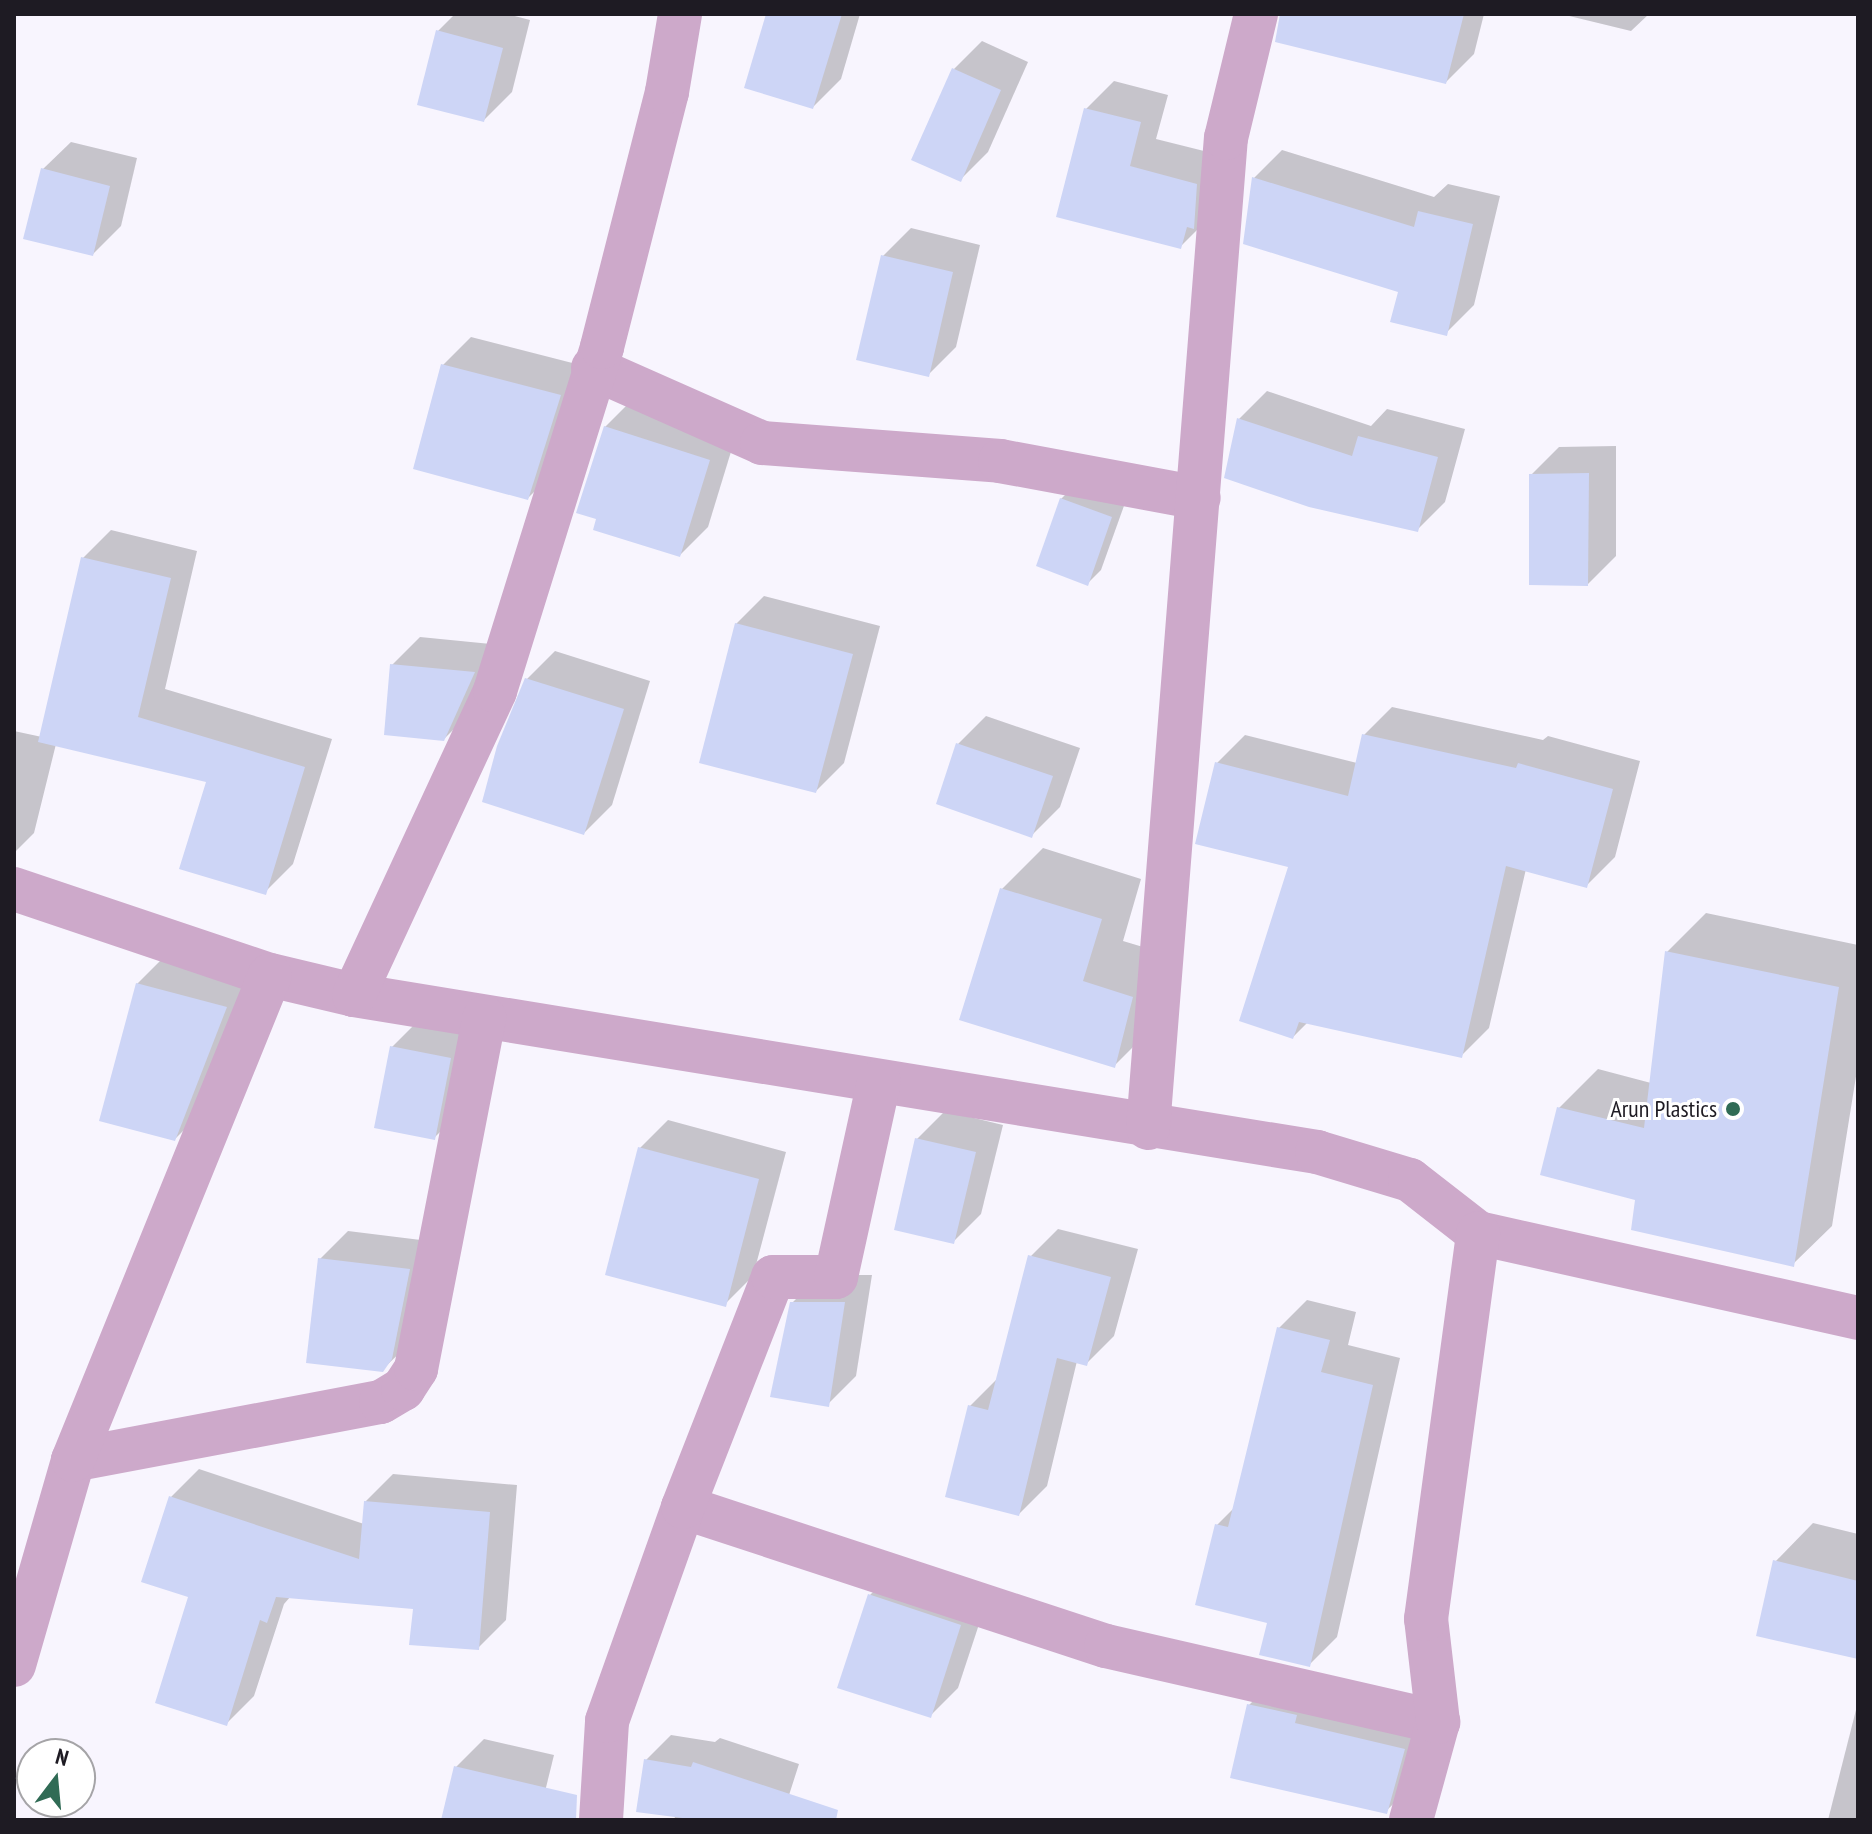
<!DOCTYPE html>
<html>
<head>
<meta charset="utf-8">
<style>
	body { margin:0 }
	#map { position:relative; width:1872px; height:1834px; overflow:hidden; background:#f8f5fe; font-family:"PT Sans Narrow",sans-serif }
	div>[style] { position:absolute }
	[style*='--x'] { left:calc(var(--x)*1px); top:calc(var(--y)*1px); width:calc(var(--w)*1px); rotate:calc(var(--a)*1deg) }
	.shadow>* { inset:0; background:#0003 }
	.building>* { inset:0; background:#cdd5f6 }
	.street>* { height:44px; margin:-22px; padding:0 22px; transform-origin:22px; border-radius:22px; background:#cda9ca }
	.dots>* { width:22px; height:22px; translate:-50% -50%; box-sizing:border-box; border:4px solid #fff; border-radius:50% }
	span { translate:-50% -50%; white-space:nowrap; text-align:center; line-height:1.15; -webkit-text-stroke:6px #fff; paint-order:stroke }
	.poi-label { font-size:24px; color:#1e1b23 }
	.right { translate:-100% -50%; text-align:right }
	.frame { position:absolute; inset:0; border:16px solid #1e1b23; pointer-events:none }
	.north { position:absolute; left:16px; top:1738px; width:80px; height:80px; box-sizing:border-box; background:#fff; border:2px solid #a5a4a7; border-radius:50%; rotate:16deg; font-size:22px; font-weight:700; line-height:32px; text-align:center; color:#1e1b23 }
	.north::after { content:''; display:block; margin:auto; width:28px; height:36px; background:#306b55; clip-path:polygon(50% 0,100% 100%,50% 72%,0 100%) }
</style>
</head>
<body>
<div id="map">
	<div class="shadow">
		<i style="clip-path:polygon(455px 14px,507px 14px,530px 20px,512px 92px,484px 120px,438px 31px)"></i>
		<i style="clip-path:polygon(768px 14px,860px 14px,841px 79px,813px 107px)"></i>
		<i style="clip-path:polygon(1284px 14px,1484px 14px,1474px 54px,1446px 82px)"></i>
		<i style="clip-path:polygon(1561px 14px,1649px 14px,1631px 31px)"></i>
		<i style="clip-path:polygon(982px 41px,1028px 62px,988px 152px,960px 180px,954px 69px)"></i>
		<i style="clip-path:polygon(1114px 81px,1168px 95px,1156px 139px,1224px 156px,1209px 218px,1181px 246px,1086px 109px)"></i>
		<i style="clip-path:polygon(71px 142px,137px 158px,121px 226px,93px 254px,43px 169px)"></i>
		<i style="clip-path:polygon(1282px 150px,1434px 197px,1448px 184px,1500px 196px,1474px 305px,1446px 333px,1400px 291px,1254px 178px)"></i>
		<i style="clip-path:polygon(911px 228px,980px 245px,956px 347px,928px 375px,883px 256px)"></i>
		<i style="clip-path:polygon(471px 337px,588px 367px,556px 470px,528px 498px,443px 365px)"></i>
		<i style="clip-path:polygon(1267px 391px,1371px 426px,1387px 409px,1465px 429px,1445px 502px,1417px 530px,1239px 419px)"></i>
		<i style="clip-path:polygon(633px 399px,737px 432px,708px 527px,680px 555px,605px 427px)"></i>
		<i style="clip-path:polygon(1616px 446px,1616px 556px,1588px 584px,1531px 475px,1559px 447px)"></i>
		<i style="clip-path:polygon(1075px 485px,1125px 503px,1101px 570px,1088px 583px,1061px 499px)"></i>
		<i style="clip-path:polygon(111px 530px,197px 551px,165px 689px,332px 739px,293px 864px,265px 892px,208px 780px,56px 744px,34px 833px,14px 853px,14px 731px,42px 737px,83px 558px)"></i>
		<i style="clip-path:polygon(764px 596px,880px 626px,844px 763px,816px 791px,736px 624px)"></i>
		<i style="clip-path:polygon(420px 637px,501px 645px,472px 711px,444px 739px,392px 665px)"></i>
		<i style="clip-path:polygon(555px 651px,650px 681px,612px 805px,584px 833px,527px 679px)"></i>
		<i style="clip-path:polygon(1392px 707px,1543px 740px,1548px 736px,1640px 761px,1615px 857px,1587px 885px,1526px 869px,1489px 1028px,1461px 1056px,1308px 1022px,1293px 1037px,1291px 865px,1217px 763px,1245px 735px,1357px 763px,1364px 735px)"></i>
		<i style="clip-path:polygon(986px 716px,1080px 748px,1060px 807px,1032px 835px,958px 744px)"></i>
		<i style="clip-path:polygon(1043px 848px,1141px 879px,1123px 941px,1173px 956px,1155px 1025px,1115px 1065px,1002px 889px)"></i>
		<i style="clip-path:polygon(1706px 913px,1858px 945px,1858px 1064px,1832px 1226px,1793px 1264px,1637px 1199px,1559px 1108px,1598px 1069px,1651px 1083px,1667px 952px)"></i>
		<i style="clip-path:polygon(165px 956px,254px 979px,203px 1111px,175px 1139px,137px 984px)"></i>
		<i style="clip-path:polygon(420px 1019px,478px 1030px,462px 1110px,434px 1138px,392px 1047px)"></i>
		<i style="clip-path:polygon(945px 1111px,1003px 1125px,981px 1214px,953px 1242px,917px 1139px)"></i>
		<i style="clip-path:polygon(668px 1120px,786px 1152px,753px 1276px,725px 1304px,640px 1148px)"></i>
		<i style="clip-path:polygon(1058px 1229px,1138px 1249px,1114px 1336px,1086px 1364px,1077px 1361px,1047px 1486px,1019px 1514px,970px 1406px,999px 1377px,1030px 1257px)"></i>
		<i style="clip-path:polygon(348px 1231px,437px 1242px,413px 1340px,384px 1368px,320px 1259px)"></i>
		<i style="clip-path:polygon(820px 1275px,872px 1275px,856px 1376px,828px 1404px,792px 1303px)"></i>
		<i style="clip-path:polygon(1307px 1300px,1356px 1312px,1348px 1345px,1400px 1358px,1337px 1637px,1309px 1665px,1269px 1621px,1217px 1525px,1234px 1508px,1279px 1328px)"></i>
		<i style="clip-path:polygon(199px 1469px,364px 1524px,365px 1502px,393px 1474px,517px 1485px,506px 1620px,478px 1648px,415px 1607px,291px 1596px,284px 1604px,254px 1696px,226px 1724px,191px 1596px,171px 1497px)"></i>
		<i style="clip-path:polygon(1813px 1523px,1858px 1534px,1858px 1657px,1775px 1562px)"></i>
		<i style="clip-path:polygon(898px 1567px,988px 1597px,958px 1688px,930px 1716px,870px 1595px)"></i>
		<i style="clip-path:polygon(1273px 1682px,1427px 1726px,1410px 1788px,1386px 1811px,1249px 1705px)"></i>
		<i style="clip-path:polygon(1858px 1702px,1858px 1820px,1828px 1820px)"></i>
		<i style="clip-path:polygon(671px 1735px,715px 1742px,720px 1738px,799px 1764px,781px 1820px,676px 1820px,646px 1760px)"></i>
		<i style="clip-path:polygon(484px 1739px,554px 1755px,538px 1820px,443px 1820px,456px 1767px)"></i>
	</div>
	<div class="building">
		<i style="clip-path:polygon(766px 14px,842px 14px,813px 109px,744px 88px)"></i>
		<i style="clip-path:polygon(1280px 14px,1464px 14px,1446px 84px,1275px 42px)"></i>
		<i style="clip-path:polygon(436px 30px,503px 48px,484px 122px,417px 105px)"></i>
		<i style="clip-path:polygon(952px 68px,1001px 90px,961px 182px,911px 160px)"></i>
		<i style="clip-path:polygon(1084px 108px,1141px 122px,1130px 166px,1197px 184px,1194px 229px,1187px 227px,1181px 249px,1056px 217px)"></i>
		<i style="clip-path:polygon(41px 168px,110px 186px,93px 256px,23px 239px)"></i>
		<i style="clip-path:polygon(1252px 177px,1414px 227px,1418px 211px,1473px 224px,1447px 336px,1390px 322px,1398px 292px,1243px 244px)"></i>
		<i style="clip-path:polygon(881px 255px,953px 272px,929px 377px,856px 360px)"></i>
		<i style="clip-path:polygon(441px 364px,561px 395px,528px 500px,413px 469px)"></i>
		<i style="clip-path:polygon(1237px 418px,1352px 456px,1358px 436px,1438px 457px,1418px 532px,1309px 507px,1224px 478px)"></i>
		<i style="clip-path:polygon(604px 426px,710px 460px,680px 557px,593px 530px,596px 519px,576px 513px)"></i>
		<i style="clip-path:polygon(1589px 473px,1588px 586px,1529px 585px,1529px 474px)"></i>
		<i style="clip-path:polygon(1060px 498px,1112px 517px,1088px 586px,1036px 566px)"></i>
		<i style="clip-path:polygon(81px 557px,171px 578px,138px 717px,305px 767px,266px 895px,179px 869px,206px 782px,38px 742px)"></i>
		<i style="clip-path:polygon(735px 623px,853px 654px,816px 793px,699px 763px)"></i>
		<i style="clip-path:polygon(390px 664px,475px 672px,444px 741px,384px 735px)"></i>
		<i style="clip-path:polygon(525px 678px,624px 709px,584px 835px,482px 802px,497px 746px)"></i>
		<i style="clip-path:polygon(1362px 734px,1516px 768px,1518px 763px,1613px 789px,1587px 888px,1506px 866px,1462px 1058px,1299px 1022px,1293px 1039px,1239px 1021px,1288px 867px,1195px 844px,1215px 762px,1348px 796px)"></i>
		<i style="clip-path:polygon(956px 743px,1053px 776px,1032px 838px,936px 804px)"></i>
		<i style="clip-path:polygon(1000px 888px,1102px 919px,1083px 981px,1133px 997px,1115px 1068px,959px 1020px)"></i>
		<i style="clip-path:polygon(1665px 951px,1839px 987px,1794px 1267px,1631px 1230px,1635px 1200px,1540px 1175px,1557px 1107px,1644px 1128px)"></i>
		<i style="clip-path:polygon(136px 983px,227px 1007px,175px 1141px,99px 1121px)"></i>
		<i style="clip-path:polygon(390px 1046px,451px 1058px,435px 1140px,374px 1128px)"></i>
		<i style="clip-path:polygon(915px 1138px,976px 1152px,954px 1244px,894px 1230px)"></i>
		<i style="clip-path:polygon(638px 1147px,759px 1179px,726px 1307px,605px 1275px)"></i>
		<i style="clip-path:polygon(1028px 1255px,1111px 1277px,1087px 1366px,1057px 1358px,1019px 1516px,945px 1497px,968px 1405px,988px 1410px)"></i>
		<i style="clip-path:polygon(318px 1258px,410px 1269px,392px 1359px,383px 1372px,306px 1363px)"></i>
		<i style="clip-path:polygon(790px 1302px,845px 1302px,829px 1407px,770px 1397px)"></i>
		<i style="clip-path:polygon(1277px 1327px,1330px 1340px,1321px 1372px,1373px 1385px,1310px 1667px,1259px 1655px,1267px 1623px,1195px 1605px,1215px 1524px,1228px 1527px)"></i>
		<i style="clip-path:polygon(169px 1496px,359px 1559px,364px 1501px,490px 1512px,479px 1650px,409px 1645px,413px 1609px,276px 1597px,267px 1623px,260px 1620px,227px 1726px,155px 1703px,188px 1597px,141px 1582px)"></i>
		<i style="clip-path:polygon(1773px 1560px,1858px 1581px,1858px 1659px,1756px 1636px)"></i>
		<i style="clip-path:polygon(868px 1594px,961px 1625px,931px 1718px,837px 1688px)"></i>
		<i style="clip-path:polygon(1247px 1704px,1297px 1715px,1295px 1723px,1405px 1749px,1387px 1814px,1230px 1778px)"></i>
		<i style="clip-path:polygon(644px 1759px,691px 1767px,693px 1762px,838px 1810px,836px 1820px,698px 1820px,636px 1812px)"></i>
		<i style="clip-path:polygon(454px 1766px,577px 1795px,576px 1820px,441px 1820px)"></i>
	</div>
	<div class="street">
		<i style="--x:593;--y:368;--w:185;--a:23.9"></i>
		<i style="--x:762;--y:443;--w:239;--a:4.3"></i>
		<i style="--x:1000;--y:461;--w:202;--a:10.5"></i>
		<i style="--x:14;--y:889;--w:270;--a:18.6"></i>
		<i style="--x:270;--y:975;--w:86;--a:13.4"></i>
		<i style="--x:354;--y:995;--w:976;--a:9.26"></i>
		<i style="--x:1317;--y:1152;--w:97;--a:16.8"></i>
		<i style="--x:1410;--y:1180;--w:86;--a:37.9"></i>
		<i style="--x:1478;--y:1233;--w:389;--a:12.6"></i>
		<i style="--x:354;--y:995;--w:335;--a:-65.1"></i>
		<i style="--x:495;--y:691;--w:360;--a:-72.7"></i>
		<i style="--x:602;--y:347;--w:263;--a:-75.7"></i>
		<i style="--x:667;--y:92;--w:79;--a:-80.5"></i>
		<i style="--x:1148;--y:1128;--w:993;--a:-85.5"></i>
		<i style="--x:1226;--y:138;--w:128;--a:-76.4"></i>
		<i style="--x:73;--y:1460;--w:313;--a:-10.7"></i>
		<i style="--x:381;--y:1402;--w:26;--a:-31"></i>
		<i style="--x:403;--y:1389;--w:24;--a:-57"></i>
		<i style="--x:416;--y:1369;--w:358;--a:-79"></i>
		<i style="--x:683;--y:1507;--w:445;--a:18.2"></i>
		<i style="--x:1106;--y:1646;--w:341;--a:12.9"></i>
		<i style="--x:14;--y:1665;--w:213;--a:-73.9"></i>
		<i style="--x:73;--y:1460;--w:523;--a:-67.89"></i>
		<i style="--x:601;--y:1820;--w:99;--a:-86.5"></i>
		<i style="--x:607;--y:1721;--w:227;--a:-70.4"></i>
		<i style="--x:683;--y:1507;--w:247;--a:-68.6"></i>
		<i style="--x:773;--y:1277;--w:63;--a:0"></i>
		<i style="--x:836;--y:1277;--w:200;--a:-77.6"></i>
		<i style="--x:1411;--y:1820;--w:102;--a:-74.6"></i>
		<i style="--x:1438;--y:1722;--w:104;--a:-96.6"></i>
		<i style="--x:1426;--y:1619;--w:389;--a:-82.3"></i>
	</div>
	<div class="dots">
		<i style="left:1733px;top:1109px;background:#306b55"></i>
	</div>
	<div class="poi-label">
		<span class="right" style="left:1717px;top:1109px">Arun Plastics</span>
	</div>
	<div class="frame"></div>
	<div class="north">N</div>
</div>
</body>
</html>
